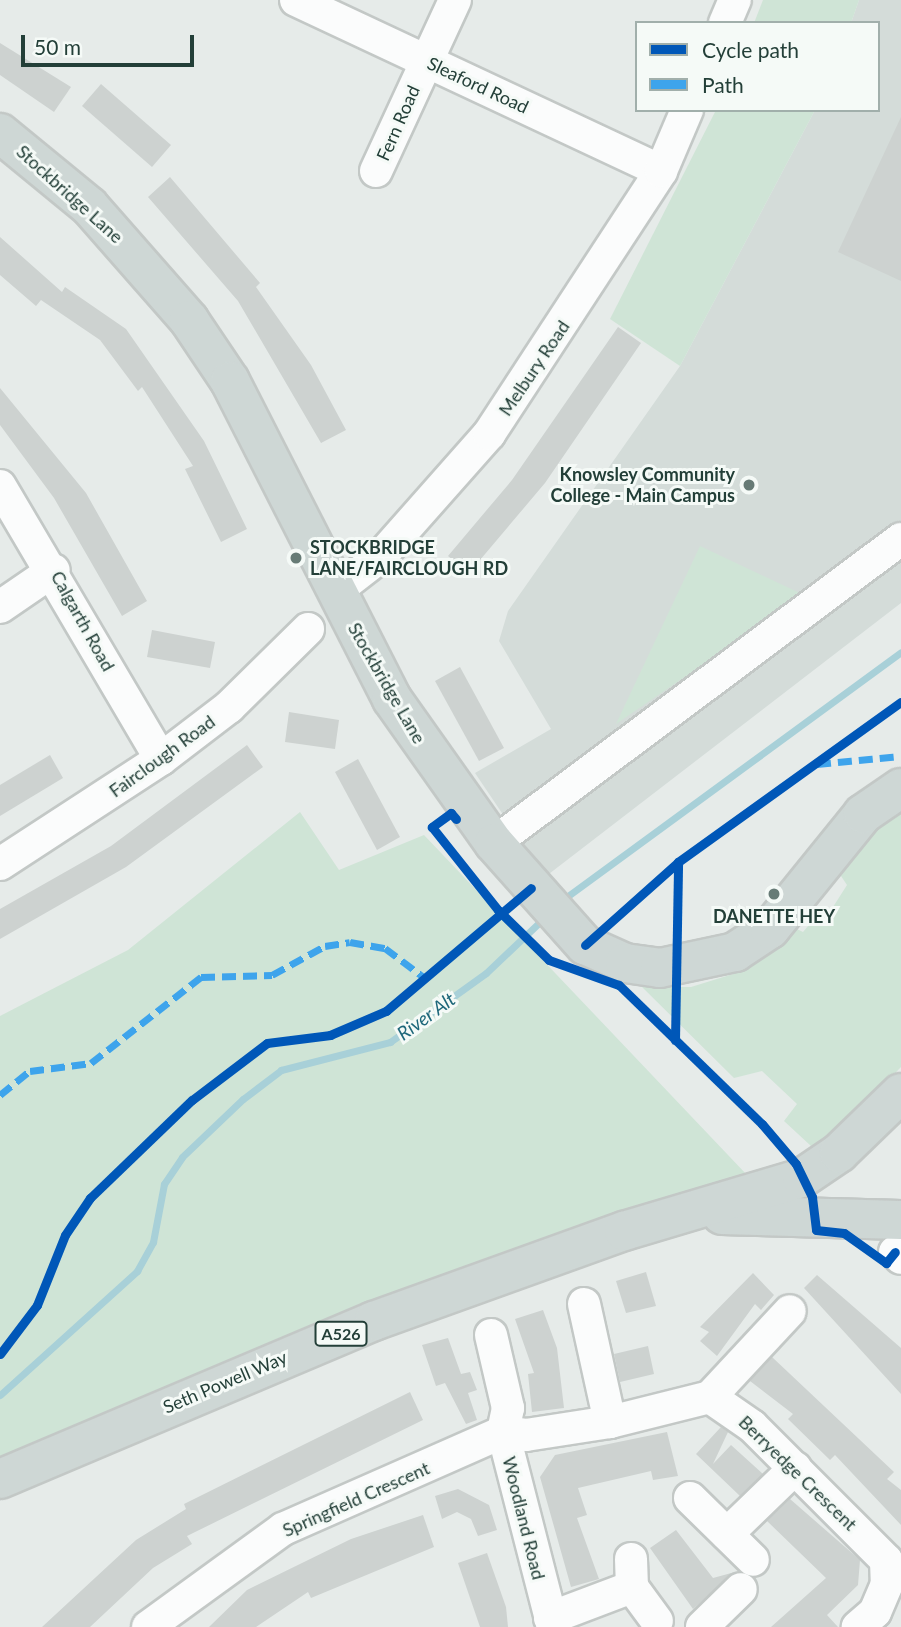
<!DOCTYPE html>
<html>
<head>
<meta charset="utf-8">
<style>
	body { margin:0 }
	#map { position:relative; width:901px; height:1627px; overflow:hidden; background:#e6ebe9; font-family:Lato,sans-serif }
	div>[style] { position:absolute }
	[style*='--x'] { left:calc(var(--x)*1px); top:calc(var(--y)*1px); width:calc(var(--w)*1px); rotate:calc(var(--a)*1deg) }
	.built>* { inset:0; background:#d4dcd9 }
	.green>* { inset:0; background:#cfe4d6 }
	.stream>* { height:7px; margin:-3.5px; padding:0 3.5px; transform-origin:3.5px; border-radius:3.5px; background:#a8d0d8 }
	.building>* { inset:0; background:#cdd2d0 }
	.roads { filter:drop-shadow(2px 0 #c3c8c6) drop-shadow(-2px 0 #c3c8c6) drop-shadow(0 2px #c3c8c6) drop-shadow(0 -2px #c3c8c6) }
	.minor>* { height:32px; margin:-16px; padding:0 16px; transform-origin:16px; border-radius:16px; background:#fbfcfc }
	.major>* { height:38px; margin:-19px; padding:0 19px; transform-origin:19px; border-radius:19px; background:#ced7d5 }
	.quiet>* { height:7px; margin-top:-3.5px; transform-origin:0; background:repeating-linear-gradient(90deg,#3ea4ec 0 14px,transparent 0 21px) }
	.cycleway>* { height:9px; margin:-4.5px; padding:0 4.5px; transform-origin:4.5px; border-radius:4.5px; background:#0057b8 }
	.dots>* { width:19px; height:19px; translate:-50% -50%; box-sizing:border-box; border:4px solid #f5faf7; border-radius:50% }
	span { translate:-50% -50%; white-space:nowrap; text-align:center; line-height:1.15; -webkit-text-stroke:6px #f5faf7; paint-order:stroke }
	.shield-label span { padding:2px 5px; background:#f5faf7; border:2px solid; border-radius:5px; -webkit-text-stroke-width:0 }
	.shield-label { font-size:16px; color:#233f38; font-weight:700 }
	.street-label { font-size:18px; color:#233f38 }
	.poi-label { font-size:18px; color:#233f38; font-weight:700 }
	.right { translate:-100% -50%; text-align:right }
	.left { translate:0 -50%; text-align:left }
	.water-label { font-size:19px; color:#1e677a; font-style:italic }
	.legend { position:absolute; left:635px; top:21px; width:245px; height:91px; box-sizing:border-box; background:#f5faf7; border:2px solid #a1afab; margin:0; padding:9px 12px; list-style:none; font-size:21px; color:#233f38 }
	.legend li { display:flex; align-items:center; gap:14px; height:35px }
	.legend b { width:35px; border:2px solid #a1afab }
	.scale { position:absolute; left:21px; top:35px; width:173px; height:32px; box-sizing:border-box; border:4px solid #233f38; border-top:0; padding-left:9px; font-size:21px; line-height:24px; white-space:nowrap; color:#233f38; -webkit-text-stroke:5px #f5faf7; paint-order:stroke }
</style>
</head>
<body>
<div id="map">
	<div class="built">
		<i style="clip-path:polygon(859px 0,901px 0,901px 603px,545px 877px,475px 773px,551px 729px,499px 641px,508px 611px,680px 366px,815px 110px,878px 110px,878px 23px,851px 23px)"></i>
	</div>
	<div class="green">
		<i style="clip-path:polygon(763px 0,859px 0,851px 23px,754px 23px)"></i>
		<i style="clip-path:polygon(716px 110px,815px 110px,680px 366px,610px 319px)"></i>
		<i style="clip-path:polygon(700px 546px,804px 595px,616px 724px)"></i>
		<i style="clip-path:polygon(901px 809px,901px 1067px,834px 1136px,811px 1146px,784px 1121px,797px 1104px,762px 1071px,734px 1078px,642px 987px,691px 987px,746px 970px,797px 929px,803px 932px,819px 913px,826px 918px,847px 885px,839px 873px,877px 827px)"></i>
		<i style="clip-path:polygon(300px 812px,339px 870px,424px 835px,747px 1175px,0 1467px,0 1016px,128px 950px)"></i>
	</div>
	<div class="stream">
		<i style="--x:561;--y:901;--w:421;--a:-36.2"></i>
		<i style="--x:0;--y:1395;--w:185;--a:-42.1"></i>
		<i style="--x:137;--y:1271;--w:33;--a:-61"></i>
		<i style="--x:153;--y:1242;--w:59;--a:-79.3"></i>
		<i style="--x:164;--y:1184;--w:32;--a:-56"></i>
		<i style="--x:182;--y:1157;--w:84;--a:-43.6"></i>
		<i style="--x:243;--y:1099;--w:48;--a:-37.3"></i>
		<i style="--x:281;--y:1070;--w:113;--a:-14.4"></i>
		<i style="--x:390;--y:1042;--w:118;--a:-35.7"></i>
		<i style="--x:486;--y:973;--w:81;--a:-43.5"></i>
	</div>
	<div class="building">
		<i style="clip-path:polygon(0 43px,71px 87px,54px 112px,0 75px)"></i>
		<i style="clip-path:polygon(101px 84px,171px 145px,152px 167px,82px 106px)"></i>
		<i style="clip-path:polygon(901px 117px,901px 281px,838px 252px)"></i>
		<i style="clip-path:polygon(170px 177px,260px 283px,256px 287px,311px 365px,346px 430px,321px 443px,238px 301px,148px 197px)"></i>
		<i style="clip-path:polygon(0 237px,62px 292px,65px 287px,126px 329px,204px 441px,247px 529px,221px 542px,185px 469px,193px 466px,142px 387px,138px 391px,100px 340px,41px 300px,36px 306px,0 275px)"></i>
		<i style="clip-path:polygon(618px 327px,641px 343px,545px 483px,469px 573px,448px 556px,512px 480px)"></i>
		<i style="clip-path:polygon(0 388px,86px 493px,147px 601px,122px 616px,54px 498px,0 425px)"></i>
		<i style="clip-path:polygon(152px 630px,215px 642px,210px 668px,147px 657px)"></i>
		<i style="clip-path:polygon(460px 667px,504px 748px,479px 761px,435px 681px)"></i>
		<i style="clip-path:polygon(289px 712px,339px 720px,335px 749px,285px 742px)"></i>
		<i style="clip-path:polygon(247px 745px,263px 767px,126px 867px,0 939px,0 909px,111px 846px)"></i>
		<i style="clip-path:polygon(50px 755px,63px 778px,0 816px,0 785px)"></i>
		<i style="clip-path:polygon(358px 759px,400px 837px,377px 850px,335px 772px)"></i>
		<i style="clip-path:polygon(646px 1272px,656px 1306px,626px 1313px,616px 1281px)"></i>
		<i style="clip-path:polygon(753px 1273px,774px 1295px,761px 1310px,755px 1304px,717px 1356px,700px 1341px,709px 1332px,700px 1327px)"></i>
		<i style="clip-path:polygon(817px 1275px,901px 1348px,901px 1394px,804px 1288px)"></i>
		<i style="clip-path:polygon(543px 1310px,557px 1348px,564px 1408px,532px 1412px,528px 1374px,534px 1373px,515px 1319px)"></i>
		<i style="clip-path:polygon(448px 1338px,461px 1374px,470px 1372px,477px 1390px,468px 1393px,477px 1420px,466px 1424px,445px 1383px,436px 1386px,422px 1345px)"></i>
		<i style="clip-path:polygon(648px 1346px,654px 1374px,620px 1382px,614px 1354px)"></i>
		<i style="clip-path:polygon(772px 1357px,894px 1472px,887px 1479px,901px 1490px,901px 1525px,835px 1455px,830px 1460px,788px 1419px,793px 1414px,750px 1381px)"></i>
		<i style="clip-path:polygon(410px 1392px,423px 1420px,187px 1536px,192px 1544px,153px 1568px,90px 1627px,42px 1627px,136px 1540px,186px 1509px,184px 1504px)"></i>
		<i style="clip-path:polygon(721px 1427px,728px 1432px,713px 1464px,731px 1445px,763px 1474px,740px 1496px,696px 1454px)"></i>
		<i style="clip-path:polygon(667px 1432px,678px 1476px,653px 1480px,651px 1471px,578px 1488px,587px 1515px,577px 1518px,599px 1579px,571px 1587px,540px 1477px,555px 1455px)"></i>
		<i style="clip-path:polygon(458px 1489px,489px 1505px,497px 1530px,478px 1536px,471px 1519px,457px 1512px,442px 1519px,435px 1496px)"></i>
		<i style="clip-path:polygon(790px 1499px,860px 1560px,858px 1585px,827px 1615px,838px 1627px,771px 1627px,826px 1578px,767px 1521px)"></i>
		<i style="clip-path:polygon(423px 1515px,434px 1547px,311px 1598px,308px 1592px,256px 1627px,209px 1627px,247px 1590px,351px 1539px)"></i>
		<i style="clip-path:polygon(676px 1530px,713px 1578px,735px 1572px,693px 1609px,650px 1548px)"></i>
		<i style="clip-path:polygon(487px 1553px,506px 1607px,508px 1627px,480px 1627px,458px 1563px)"></i>
	</div>
	<div class="roads">
		<div class="minor">
			<i style="--x:296;--y:0;--w:403;--a:25.1"></i>
			<i style="--x:725;--y:23;--w:25;--a:-67"></i>
			<i style="--x:376;--y:171;--w:188;--a:-65.2"></i>
			<i style="--x:0;--y:486;--w:317;--a:59.5"></i>
			<i style="--x:336;--y:591;--w:58;--a:-38"></i>
			<i style="--x:382;--y:555;--w:162;--a:-48.5"></i>
			<i style="--x:489;--y:434;--w:314;--a:-56.8"></i>
			<i style="--x:661;--y:171;--w:66;--a:-66.9"></i>
			<i style="--x:0;--y:607;--w:65;--a:-34.4"></i>
			<i style="--x:494;--y:843;--w:508;--a:-36.76"></i>
			<i style="--x:0;--y:864;--w:192;--a:-33.1"></i>
			<i style="--x:161;--y:759;--w:86;--a:-37.4"></i>
			<i style="--x:229;--y:707;--w:111;--a:-44.6"></i>
			<i style="--x:895;--y:1252;--w:8;--a:45"></i>
			<i style="--x:584;--y:1304;--w:121;--a:77.6"></i>
			<i style="--x:491;--y:1335;--w:75;--a:76.9"></i>
			<i style="--x:508;--y:1408;--w:25;--a:102"></i>
			<i style="--x:503;--y:1432;--w:201;--a:75.6"></i>
			<i style="--x:710;--y:1397;--w:117;--a:-47.1"></i>
			<i style="--x:690;--y:1498;--w:88;--a:44.5"></i>
			<i style="--x:727;--y:1534;--w:95;--a:-44.1"></i>
			<i style="--x:631;--y:1559;--w:28;--a:88"></i>
			<i style="--x:632;--y:1587;--w:42;--a:53.7"></i>
			<i style="--x:550;--y:1618;--w:88;--a:-20.7"></i>
			<i style="--x:148;--y:1627;--w:167;--a:-36"></i>
			<i style="--x:283;--y:1529;--w:240;--a:-23.8"></i>
			<i style="--x:503;--y:1432;--w:23;--a:7"></i>
			<i style="--x:526;--y:1435;--w:85;--a:-8.8"></i>
			<i style="--x:610;--y:1422;--w:103;--a:-14"></i>
			<i style="--x:710;--y:1397;--w:51;--a:34.6"></i>
			<i style="--x:752;--y:1426;--w:190;--a:45"></i>
			<i style="--x:886;--y:1560;--w:24;--a:88"></i>
			<i style="--x:887;--y:1584;--w:30;--a:113"></i>
			<i style="--x:875;--y:1612;--w:23;--a:139"></i>
			<i style="--x:702;--y:1627;--w:54;--a:-44.3"></i>
		</div>
		<div class="major">
			<i style="--x:0;--y:133;--w:115;--a:39.4"></i>
			<i style="--x:89;--y:206;--w:152;--a:48.7"></i>
			<i style="--x:189;--y:320;--w:73;--a:56.1"></i>
			<i style="--x:230;--y:381;--w:357;--a:63"></i>
			<i style="--x:392;--y:699;--w:176;--a:54.7"></i>
			<i style="--x:494;--y:843;--w:137;--a:48.3"></i>
			<i style="--x:585;--y:945;--w:44;--a:24.2"></i>
			<i style="--x:625;--y:963;--w:35;--a:8"></i>
			<i style="--x:660;--y:968;--w:77;--a:-12"></i>
			<i style="--x:735;--y:952;--w:42;--a:-33.3"></i>
			<i style="--x:770;--y:929;--w:148;--a:-51"></i>
			<i style="--x:863;--y:814;--w:46;--a:-34.4"></i>
			<i style="--x:722;--y:1215;--w:179;--a:1.6"></i>
			<i style="--x:0;--y:1479;--w:406;--a:-22.9"></i>
			<i style="--x:374;--y:1321;--w:266;--a:-19.8"></i>
			<i style="--x:624;--y:1231;--w:186;--a:-16.6"></i>
			<i style="--x:802;--y:1178;--w:45;--a:-34"></i>
			<i style="--x:839;--y:1153;--w:86;--a:-44.1"></i>
		</div>
	</div>
	<div class="quiet">
		<i style="--x:817;--y:764;--w:84;--a:-5.4"></i>
		<i style="--x:0;--y:1095;--w:38;--a:-39"></i>
		<i style="--x:30;--y:1071;--w:62;--a:-7.5"></i>
		<i style="--x:91;--y:1063;--w:140;--a:-38"></i>
		<i style="--x:201;--y:977;--w:71;--a:-1.6"></i>
		<i style="--x:272;--y:975;--w:60;--a:-28.7"></i>
		<i style="--x:325;--y:946;--w:25;--a:-9"></i>
		<i style="--x:350;--y:942;--w:36;--a:10"></i>
		<i style="--x:385;--y:948;--w:50;--a:36.9"></i>
	</div>
	<div class="cycleway">
		<i style="--x:456;--y:819;--w:8;--a:-130"></i>
		<i style="--x:451;--y:813;--w:24;--a:144"></i>
		<i style="--x:432;--y:827;--w:106;--a:51.5"></i>
		<i style="--x:498;--y:910;--w:71;--a:44.4"></i>
		<i style="--x:549;--y:960;--w:74;--a:19.7"></i>
		<i style="--x:619;--y:985;--w:199;--a:44.2"></i>
		<i style="--x:762;--y:1124;--w:52;--a:49.6"></i>
		<i style="--x:796;--y:1164;--w:37;--a:64"></i>
		<i style="--x:812;--y:1197;--w:33;--a:83"></i>
		<i style="--x:816;--y:1230;--w:28;--a:6"></i>
		<i style="--x:844;--y:1233;--w:52;--a:35.5"></i>
		<i style="--x:886;--y:1263;--w:14;--a:-51"></i>
		<i style="--x:585;--y:945;--w:125;--a:-41.7"></i>
		<i style="--x:678;--y:862;--w:274;--a:-35.7"></i>
		<i style="--x:675;--y:1040;--w:178;--a:-89"></i>
		<i style="--x:0;--y:1354;--w:61;--a:-52.9"></i>
		<i style="--x:37;--y:1305;--w:75;--a:-68.2"></i>
		<i style="--x:65;--y:1235;--w:45;--a:-56"></i>
		<i style="--x:90;--y:1198;--w:141;--a:-43.9"></i>
		<i style="--x:192;--y:1100;--w:94;--a:-37.2"></i>
		<i style="--x:267;--y:1043;--w:64;--a:-7.2"></i>
		<i style="--x:330;--y:1035;--w:61;--a:-23.2"></i>
		<i style="--x:386;--y:1011;--w:190;--a:-40.3"></i>
	</div>
	<div class="dots">
		<i style="left:749px;top:485px;background:#677b76"></i>
		<i style="left:296px;top:558px;background:#677b76"></i>
		<i style="left:774px;top:894px;background:#677b76"></i>
	</div>
	<div class="shield-label">
		<span style="left:341px;top:1334px">A526</span>
	</div>
	<div class="street-label">
		<span style="left:478px;top:85px;rotate:25deg">Sleaford Road</span>
		<span style="left:398px;top:123px;rotate:-66deg">Fern Road</span>
		<span style="left:70px;top:194px;rotate:42deg">Stockbridge Lane</span>
		<span style="left:534px;top:368px;rotate:-56deg">Melbury Road</span>
		<span style="left:83px;top:621px;rotate:61deg">Calgarth Road</span>
		<span style="left:387px;top:683px;rotate:60deg">Stockbridge Lane</span>
		<span style="left:162px;top:756px;rotate:-36deg">Fairclough Road</span>
		<span style="left:225px;top:1382px;rotate:-23deg">Seth Powell Way</span>
		<span style="left:798px;top:1473px;rotate:44deg">Berryedge Crescent</span>
		<span style="left:356px;top:1499px;rotate:-24deg">Springfield Crescent</span>
		<span style="left:524px;top:1518px;rotate:76deg">Woodland Road</span>
	</div>
	<div class="poi-label">
		<span class="right" style="left:735px;top:485px">Knowsley Community<br>College - Main Campus</span>
		<span class="left" style="left:310px;top:558px">STOCKBRIDGE<br>LANE/FAIRCLOUGH RD</span>
		<span style="left:774px;top:916px">DANETTE HEY</span>
	</div>
	<div class="water-label">
		<span style="left:426px;top:1016px;rotate:-36deg">River Alt</span>
	</div>
	<ul class="legend">
	<li><b style="height:9px;background:#0057b8"></b>Cycle path</li>
	<li><b style="height:9px;background:#3ea4ec"></b>Path</li>
	</ul>
	<div class="scale">50 m</div>
</div>
</body>
</html>
